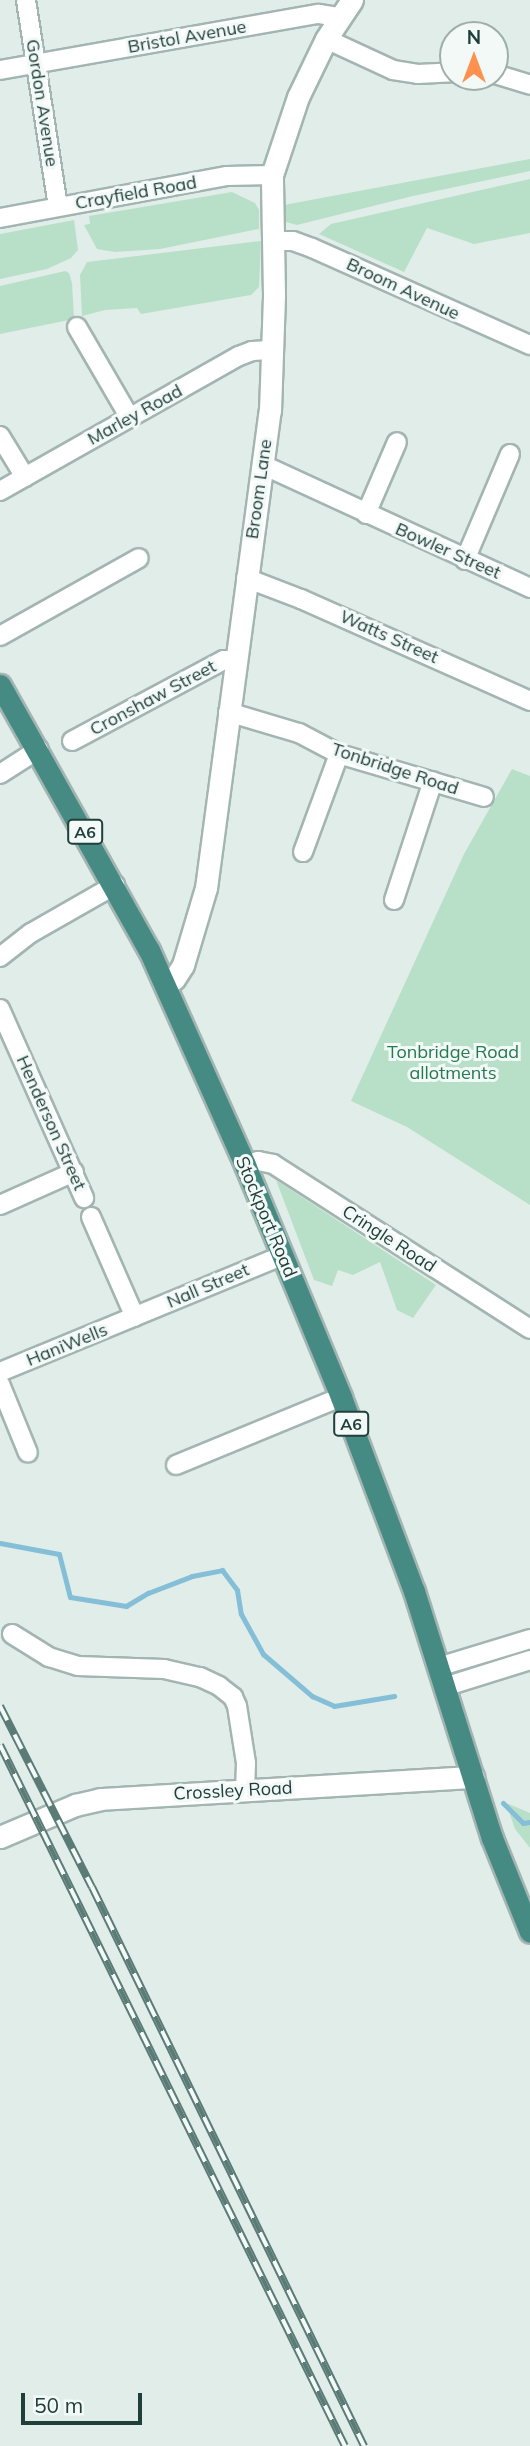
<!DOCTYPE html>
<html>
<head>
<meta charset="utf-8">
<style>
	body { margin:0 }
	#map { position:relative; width:530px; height:2446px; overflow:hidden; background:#e1ede9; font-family:Mulish,sans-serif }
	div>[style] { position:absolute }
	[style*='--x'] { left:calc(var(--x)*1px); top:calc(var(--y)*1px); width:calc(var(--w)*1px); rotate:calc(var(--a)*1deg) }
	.green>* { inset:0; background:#b8e0c8 }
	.stream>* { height:5px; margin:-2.5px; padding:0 2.5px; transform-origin:2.5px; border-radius:2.5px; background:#84bfd7 }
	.roads { filter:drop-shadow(2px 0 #a3b5b1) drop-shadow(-2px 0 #a3b5b1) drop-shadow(0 2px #a3b5b1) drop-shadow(0 -2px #a3b5b1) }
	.minor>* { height:18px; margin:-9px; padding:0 9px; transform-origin:9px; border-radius:9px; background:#fff }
	.tertiary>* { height:21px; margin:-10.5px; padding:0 10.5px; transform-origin:10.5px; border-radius:10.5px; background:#fff }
	.secondary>* { height:21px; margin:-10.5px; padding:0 10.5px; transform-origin:10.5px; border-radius:10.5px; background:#fff }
	.trunk>* { height:21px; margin:-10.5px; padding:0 10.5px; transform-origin:10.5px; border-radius:10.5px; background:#468a84 }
	.rail>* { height:8px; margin-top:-4px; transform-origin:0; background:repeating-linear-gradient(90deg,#f2f9f6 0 16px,#5a7b76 0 32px); box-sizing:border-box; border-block:2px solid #5a7b76 }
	span { translate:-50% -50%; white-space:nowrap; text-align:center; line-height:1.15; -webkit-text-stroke:6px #f2f9f6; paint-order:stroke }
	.shield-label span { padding:2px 5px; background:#f2f9f6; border:2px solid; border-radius:5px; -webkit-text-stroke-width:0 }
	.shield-label { font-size:16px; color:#203f3b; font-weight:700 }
	.street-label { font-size:18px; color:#203f3b }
	.park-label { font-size:18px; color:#267a52 }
	.north { position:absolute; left:439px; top:21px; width:70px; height:70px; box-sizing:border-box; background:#f2f9f6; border:2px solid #9eafab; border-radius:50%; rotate:0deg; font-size:19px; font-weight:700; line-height:28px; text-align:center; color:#203f3b }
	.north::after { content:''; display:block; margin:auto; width:24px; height:32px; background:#fe914e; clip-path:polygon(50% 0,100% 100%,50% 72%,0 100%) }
	.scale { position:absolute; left:21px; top:2393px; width:121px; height:32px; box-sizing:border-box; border:4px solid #203f3b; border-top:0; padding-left:9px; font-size:21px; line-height:24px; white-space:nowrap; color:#203f3b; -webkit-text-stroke:5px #f2f9f6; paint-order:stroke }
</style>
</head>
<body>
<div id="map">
	<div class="green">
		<i style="clip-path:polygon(530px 159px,530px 171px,413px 196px,297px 225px,286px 222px,284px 205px)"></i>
		<i style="clip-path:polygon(530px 179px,530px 233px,474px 244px,427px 228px,404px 272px,319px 234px,331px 224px)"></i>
		<i style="clip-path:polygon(232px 192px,255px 203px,259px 210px,259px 229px,160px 249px,115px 252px,97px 249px,84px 225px,90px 224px,89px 216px)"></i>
		<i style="clip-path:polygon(74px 220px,78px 250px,71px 258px,47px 269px,0 279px,0 234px)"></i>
		<i style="clip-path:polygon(261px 241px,259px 287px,251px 295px,141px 314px,137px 308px,105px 310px,82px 316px,80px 275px,87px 262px)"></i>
		<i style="clip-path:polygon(65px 271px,69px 273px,72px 283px,74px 319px,0 334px,0 286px)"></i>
		<i style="clip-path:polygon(512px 769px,530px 776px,530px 1205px,407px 1127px,351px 1101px,464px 854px)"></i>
		<i style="clip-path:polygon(276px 1180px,436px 1285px,413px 1318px,397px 1310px,380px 1262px,353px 1275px,338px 1270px,332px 1286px,314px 1280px)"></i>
		<i style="clip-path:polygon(506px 1803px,530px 1813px,530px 1848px,515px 1829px)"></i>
	</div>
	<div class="stream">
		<i style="--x:0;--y:1543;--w:60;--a:10.6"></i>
		<i style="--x:59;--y:1554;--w:44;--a:75.7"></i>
		<i style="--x:70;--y:1597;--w:57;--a:9.1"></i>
		<i style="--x:126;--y:1606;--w:26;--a:-31"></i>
		<i style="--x:148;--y:1593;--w:47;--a:-21.1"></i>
		<i style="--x:192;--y:1576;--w:31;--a:-11"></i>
		<i style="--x:222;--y:1570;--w:25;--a:53"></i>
		<i style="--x:237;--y:1590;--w:24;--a:81"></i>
		<i style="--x:241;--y:1614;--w:46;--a:61.2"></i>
		<i style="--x:263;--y:1654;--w:65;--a:40.6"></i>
		<i style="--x:312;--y:1696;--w:24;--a:24"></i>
		<i style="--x:334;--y:1706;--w:61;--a:-9.5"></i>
		<i style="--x:503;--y:1803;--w:28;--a:45"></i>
		<i style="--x:523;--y:1823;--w:7;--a:-8"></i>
	</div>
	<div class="roads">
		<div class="minor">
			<i style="--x:26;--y:0;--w:209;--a:81.2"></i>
			<i style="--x:326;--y:39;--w:74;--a:24.8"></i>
			<i style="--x:393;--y:70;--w:25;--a:9"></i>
			<i style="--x:418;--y:74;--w:35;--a:-3"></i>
			<i style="--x:0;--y:70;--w:324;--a:-10"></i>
			<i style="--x:319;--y:14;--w:19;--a:9"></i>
			<i style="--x:495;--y:74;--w:37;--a:17"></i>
			<i style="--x:0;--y:218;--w:231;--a:-10.5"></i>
			<i style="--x:227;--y:176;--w:45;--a:-1.3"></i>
			<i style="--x:274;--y:241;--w:19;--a:0"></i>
			<i style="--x:293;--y:241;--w:20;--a:20"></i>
			<i style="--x:312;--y:248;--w:239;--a:24"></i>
			<i style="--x:77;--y:327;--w:105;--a:59.8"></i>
			<i style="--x:0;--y:436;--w:48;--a:58.6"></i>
			<i style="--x:263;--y:465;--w:294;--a:24.7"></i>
			<i style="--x:0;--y:491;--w:274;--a:-29.5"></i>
			<i style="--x:239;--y:356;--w:14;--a:-21"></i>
			<i style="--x:252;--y:351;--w:22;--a:-3"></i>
			<i style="--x:366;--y:514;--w:78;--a:-66.7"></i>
			<i style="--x:465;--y:560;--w:115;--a:-67"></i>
			<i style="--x:246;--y:578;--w:59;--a:20.9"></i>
			<i style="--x:301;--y:599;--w:251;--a:24"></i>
			<i style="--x:0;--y:636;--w:159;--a:-29.3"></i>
			<i style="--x:228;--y:712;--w:74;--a:16.5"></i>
			<i style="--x:299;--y:733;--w:45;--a:27.7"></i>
			<i style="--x:339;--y:754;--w:151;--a:16.5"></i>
			<i style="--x:72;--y:741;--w:172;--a:-28.1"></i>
			<i style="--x:224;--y:660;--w:11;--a:5"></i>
			<i style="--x:0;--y:774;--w:46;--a:-32.7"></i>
			<i style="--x:303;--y:852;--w:104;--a:-69.8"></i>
			<i style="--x:394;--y:900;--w:125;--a:-71.9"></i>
			<i style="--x:0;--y:957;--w:39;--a:-38"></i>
			<i style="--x:31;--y:933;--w:97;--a:-29.7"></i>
			<i style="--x:0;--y:1009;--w:207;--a:66"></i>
			<i style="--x:245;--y:1165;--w:14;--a:-17"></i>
			<i style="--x:258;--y:1161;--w:15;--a:11"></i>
			<i style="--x:273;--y:1164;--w:305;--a:32.7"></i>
			<i style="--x:0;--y:1205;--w:81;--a:-24"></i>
			<i style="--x:91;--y:1217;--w:109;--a:66.3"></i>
			<i style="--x:0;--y:1372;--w:304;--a:-22.4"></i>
			<i style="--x:0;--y:1384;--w:74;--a:67.9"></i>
			<i style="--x:176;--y:1465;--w:178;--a:-22.4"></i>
			<i style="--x:12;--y:1634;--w:44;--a:31.9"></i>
			<i style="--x:49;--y:1657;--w:30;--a:17"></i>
			<i style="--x:78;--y:1666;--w:86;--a:2"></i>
			<i style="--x:164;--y:1669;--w:37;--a:13"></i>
			<i style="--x:200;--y:1677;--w:21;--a:25"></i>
			<i style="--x:219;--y:1686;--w:18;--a:38"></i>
			<i style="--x:233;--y:1697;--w:10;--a:66"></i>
			<i style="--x:237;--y:1706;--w:58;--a:81"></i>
			<i style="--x:246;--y:1763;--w:28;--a:92"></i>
			<i style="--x:438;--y:1667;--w:96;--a:-16.9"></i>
			<i style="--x:444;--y:1687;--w:90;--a:-17.4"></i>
		</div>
		<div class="tertiary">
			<i style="--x:0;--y:1837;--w:82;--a:-23.1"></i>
			<i style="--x:75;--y:1805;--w:26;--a:-13"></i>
			<i style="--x:100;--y:1799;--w:374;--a:-3.4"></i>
		</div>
		<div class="secondary">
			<i style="--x:166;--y:983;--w:9;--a:-27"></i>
			<i style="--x:174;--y:979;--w:17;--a:-57"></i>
			<i style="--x:183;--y:965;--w:80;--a:-73.4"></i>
			<i style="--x:206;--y:888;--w:481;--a:-82.4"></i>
			<i style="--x:270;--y:411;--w:116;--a:-88"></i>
			<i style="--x:274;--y:295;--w:120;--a:-91"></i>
			<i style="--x:272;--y:175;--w:82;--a:-71.6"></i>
			<i style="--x:298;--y:97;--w:64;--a:-64.2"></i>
			<i style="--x:326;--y:39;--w:47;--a:-56.3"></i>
		</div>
		<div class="trunk">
			<i style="--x:0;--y:685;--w:304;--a:60.7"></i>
			<i style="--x:149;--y:950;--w:235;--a:65.9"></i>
			<i style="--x:245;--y:1165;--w:251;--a:67.5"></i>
			<i style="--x:341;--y:1397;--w:207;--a:69.4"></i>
			<i style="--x:414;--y:1591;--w:259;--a:72.5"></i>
			<i style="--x:492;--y:1838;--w:101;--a:68"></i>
		</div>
	</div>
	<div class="rail">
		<i style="--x:0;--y:1706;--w:203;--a:63.1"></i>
		<i style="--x:92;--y:1887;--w:622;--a:64.05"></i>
		<i style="--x:0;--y:1745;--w:781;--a:63.8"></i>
	</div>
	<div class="shield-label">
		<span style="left:85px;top:832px">A6</span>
		<span style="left:351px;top:1424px">A6</span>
	</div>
	<div class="street-label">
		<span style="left:187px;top:37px;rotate:-10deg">Bristol Avenue</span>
		<span style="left:42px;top:103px;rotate:81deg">Gordon Avenue</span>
		<span style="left:136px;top:193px;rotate:-10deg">Crayfield Road</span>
		<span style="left:403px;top:289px;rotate:25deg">Broom Avenue</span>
		<span style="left:135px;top:415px;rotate:-29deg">Marley Road</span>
		<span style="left:259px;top:489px;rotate:-82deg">Broom Lane</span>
		<span style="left:448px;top:551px;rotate:24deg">Bowler Street</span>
		<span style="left:389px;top:637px;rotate:24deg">Watts Street</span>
		<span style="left:153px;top:698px;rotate:-28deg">Cronshaw Street</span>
		<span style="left:395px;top:769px;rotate:18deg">Tonbridge Road</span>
		<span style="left:51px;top:1123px;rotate:66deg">Henderson Street</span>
		<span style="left:266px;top:1217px;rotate:67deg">Stockport Road</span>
		<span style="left:389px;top:1239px;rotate:33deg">Cringle Road</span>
		<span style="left:208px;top:1286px;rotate:-23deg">Nall Street</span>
		<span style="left:67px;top:1345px;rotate:-22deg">HaniWells</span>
		<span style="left:233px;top:1791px;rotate:-3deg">Crossley Road</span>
	</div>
	<div class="park-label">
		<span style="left:453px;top:1063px">Tonbridge Road<br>allotments</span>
	</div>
	<div class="north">N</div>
	<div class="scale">50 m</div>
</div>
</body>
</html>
